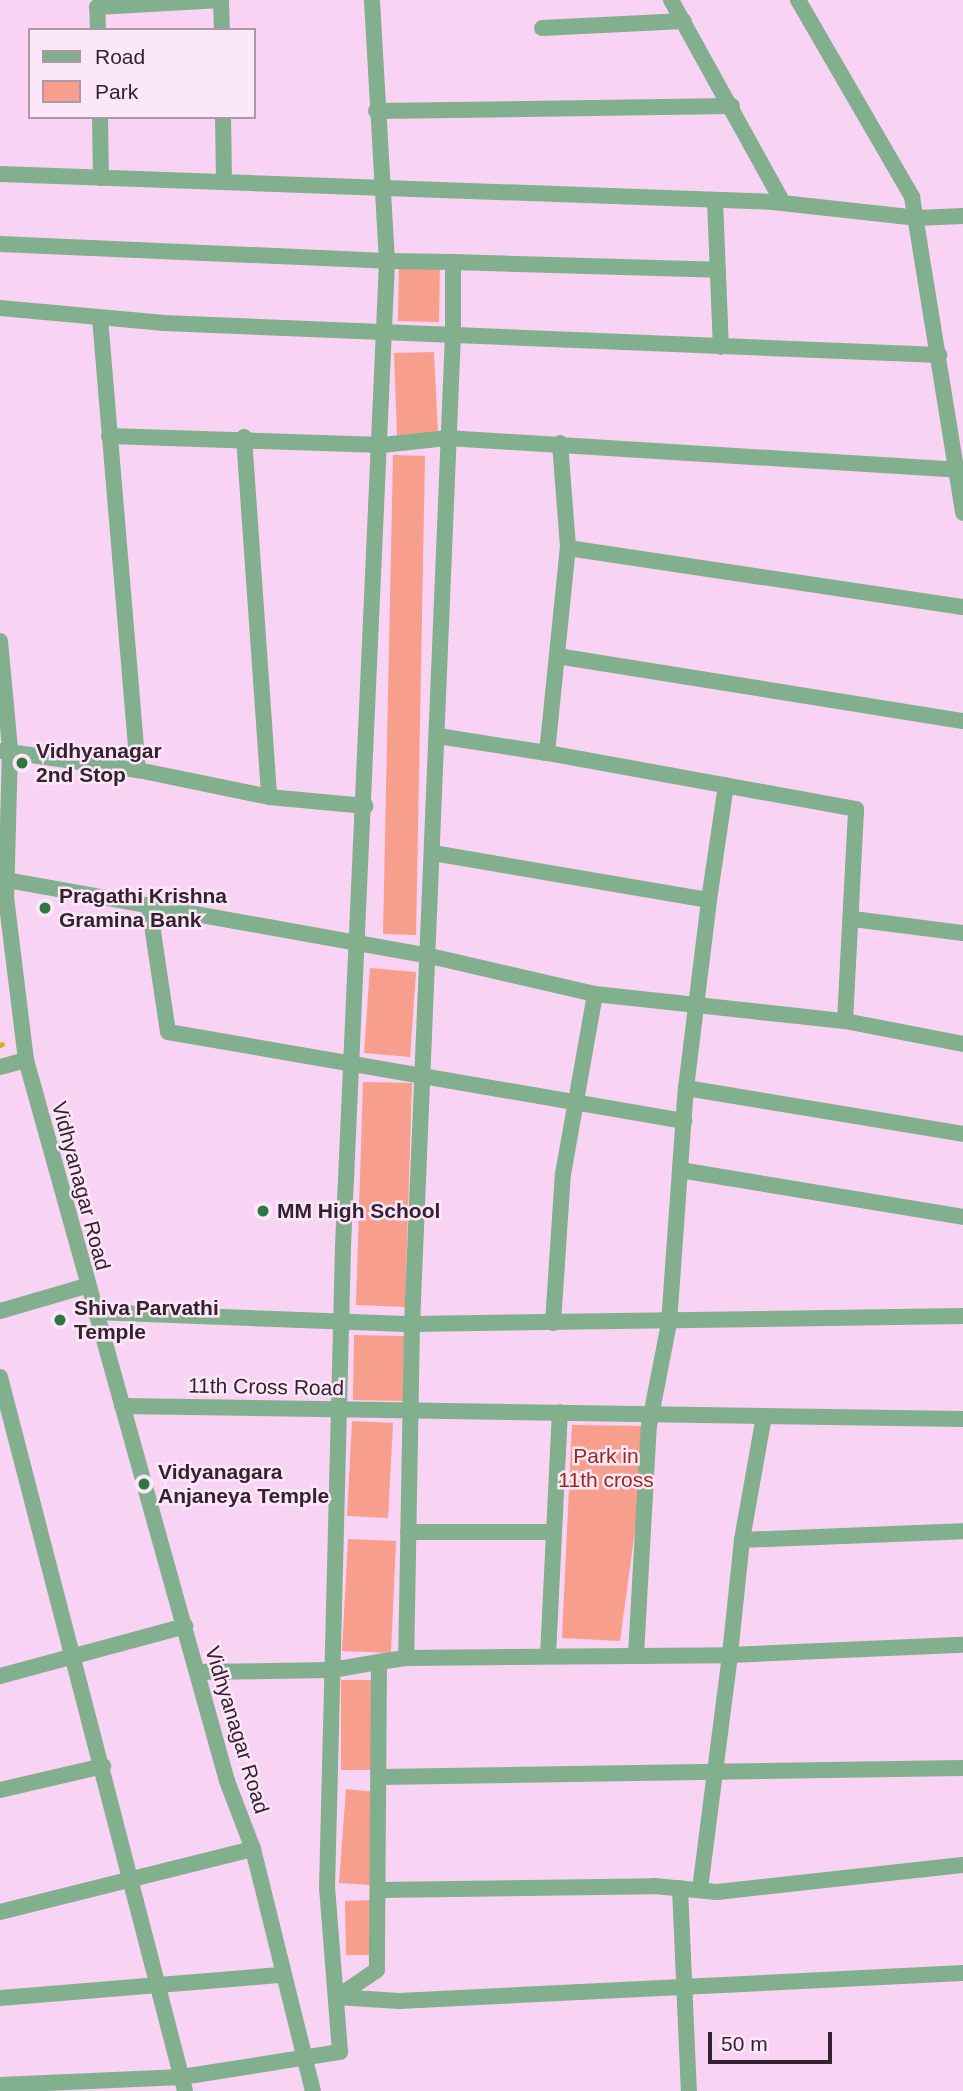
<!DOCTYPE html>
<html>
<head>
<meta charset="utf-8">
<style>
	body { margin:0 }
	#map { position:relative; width:963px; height:2091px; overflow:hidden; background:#f9d3f3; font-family:Helvetica,sans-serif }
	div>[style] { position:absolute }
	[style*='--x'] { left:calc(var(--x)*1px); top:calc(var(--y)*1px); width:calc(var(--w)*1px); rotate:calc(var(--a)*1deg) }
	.green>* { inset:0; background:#f89e8c }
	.stream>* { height:5px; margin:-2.5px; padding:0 2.5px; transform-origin:2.5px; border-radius:2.5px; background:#d7af14 }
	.minor>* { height:16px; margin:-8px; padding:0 8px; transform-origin:8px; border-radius:8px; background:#82af8d }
	.dots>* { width:19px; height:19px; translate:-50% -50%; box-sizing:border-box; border:4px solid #fbe7f7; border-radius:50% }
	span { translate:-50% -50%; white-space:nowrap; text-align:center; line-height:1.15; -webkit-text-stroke:5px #fbe7f7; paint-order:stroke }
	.poi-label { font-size:21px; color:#342231; font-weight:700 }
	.left { translate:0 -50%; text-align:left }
	.street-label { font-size:21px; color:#342231 }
	.park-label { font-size:21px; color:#972b1a }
	.legend { position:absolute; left:28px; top:28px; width:228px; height:91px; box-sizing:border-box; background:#fbe7f7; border:2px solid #ab98a8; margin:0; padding:9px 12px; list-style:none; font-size:21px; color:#342231 }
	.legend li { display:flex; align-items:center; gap:14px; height:35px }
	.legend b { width:35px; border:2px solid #ab98a8 }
	.scale { position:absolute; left:708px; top:2032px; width:124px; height:32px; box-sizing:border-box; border:4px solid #342231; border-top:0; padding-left:9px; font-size:21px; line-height:24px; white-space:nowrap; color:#342231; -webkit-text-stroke:5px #fbe7f7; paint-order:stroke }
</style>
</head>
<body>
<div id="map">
	<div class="green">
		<i style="clip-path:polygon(399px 264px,440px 264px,439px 322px,398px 321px)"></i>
		<i style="clip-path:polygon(434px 352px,438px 434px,397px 436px,394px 353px)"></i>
		<i style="clip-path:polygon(393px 455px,425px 456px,416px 935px,383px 934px)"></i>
		<i style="clip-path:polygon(370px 968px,416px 972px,410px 1057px,364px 1053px)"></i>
		<i style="clip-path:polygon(363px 1082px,412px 1083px,405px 1307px,356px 1305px)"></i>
		<i style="clip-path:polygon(354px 1335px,404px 1336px,403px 1401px,353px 1400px)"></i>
		<i style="clip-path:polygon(352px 1421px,393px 1423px,388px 1518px,347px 1516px)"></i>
		<i style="clip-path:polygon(572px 1425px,649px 1426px,620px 1641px,562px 1638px)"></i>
		<i style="clip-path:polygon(348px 1539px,396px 1541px,391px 1653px,342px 1651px)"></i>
		<i style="clip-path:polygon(341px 1680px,376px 1680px,376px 1770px,341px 1770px)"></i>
		<i style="clip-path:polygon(346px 1789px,377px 1792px,370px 1885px,339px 1883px)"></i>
		<i style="clip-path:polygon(375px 1900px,376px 1955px,346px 1955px,345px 1901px)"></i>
	</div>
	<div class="stream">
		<i style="--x:0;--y:1045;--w:2;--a:-27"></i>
	</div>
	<div class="minor">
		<i style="--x:671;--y:0;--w:232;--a:61.1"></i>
		<i style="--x:798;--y:0;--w:228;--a:59.9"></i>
		<i style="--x:912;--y:197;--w:320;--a:80.8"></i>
		<i style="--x:221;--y:3;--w:27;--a:88"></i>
		<i style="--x:542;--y:28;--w:142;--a:-2.8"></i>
		<i style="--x:98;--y:30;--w:23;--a:-92"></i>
		<i style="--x:97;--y:7;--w:124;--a:-3.2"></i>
		<i style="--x:376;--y:111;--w:356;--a:-0.8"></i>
		<i style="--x:100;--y:117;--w:61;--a:89.1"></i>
		<i style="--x:223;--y:117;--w:65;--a:89.1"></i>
		<i style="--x:0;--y:174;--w:774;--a:2.07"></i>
		<i style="--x:773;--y:202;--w:146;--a:6.3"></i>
		<i style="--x:918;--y:218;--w:45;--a:-2.5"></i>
		<i style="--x:715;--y:200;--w:147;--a:87.7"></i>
		<i style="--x:0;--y:244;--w:387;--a:2.5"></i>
		<i style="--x:387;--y:261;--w:261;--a:-93.3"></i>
		<i style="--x:453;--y:262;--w:265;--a:1.7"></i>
		<i style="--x:0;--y:308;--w:165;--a:5.2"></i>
		<i style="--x:164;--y:323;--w:776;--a:2.36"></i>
		<i style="--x:100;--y:318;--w:454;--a:85.2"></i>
		<i style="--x:138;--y:770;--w:134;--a:11.6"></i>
		<i style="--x:109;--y:436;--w:273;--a:1.9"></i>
		<i style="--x:382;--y:445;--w:65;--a:-6.1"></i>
		<i style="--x:447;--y:438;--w:517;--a:3.55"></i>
		<i style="--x:244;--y:437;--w:361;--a:86"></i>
		<i style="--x:269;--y:797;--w:97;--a:5.3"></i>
		<i style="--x:560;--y:443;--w:105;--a:85.6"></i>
		<i style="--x:0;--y:641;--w:108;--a:84.7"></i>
		<i style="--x:10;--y:749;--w:148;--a:91.5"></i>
		<i style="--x:6;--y:897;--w:164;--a:83"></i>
		<i style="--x:26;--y:1060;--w:748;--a:74.42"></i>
		<i style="--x:227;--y:1781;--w:73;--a:69.1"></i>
		<i style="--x:253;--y:1849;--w:249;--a:76.1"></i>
		<i style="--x:557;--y:656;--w:411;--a:9.1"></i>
		<i style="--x:438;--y:736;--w:110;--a:8.9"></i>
		<i style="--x:2;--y:751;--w:137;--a:8"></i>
		<i style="--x:433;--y:853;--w:280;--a:9.7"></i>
		<i style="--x:709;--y:900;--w:116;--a:-81.6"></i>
		<i style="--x:7;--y:880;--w:430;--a:10.2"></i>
		<i style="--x:430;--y:956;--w:169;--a:13"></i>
		<i style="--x:595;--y:994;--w:251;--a:6.2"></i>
		<i style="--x:845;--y:1021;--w:120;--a:11"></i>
		<i style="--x:149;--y:905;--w:128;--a:81.5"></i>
		<i style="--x:168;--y:1032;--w:524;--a:9.79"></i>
		<i style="--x:853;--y:919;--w:111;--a:7.3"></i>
		<i style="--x:845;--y:1021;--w:212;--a:-87"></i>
		<i style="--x:856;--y:809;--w:314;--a:-169.7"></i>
		<i style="--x:547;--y:753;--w:206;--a:-84.2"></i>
		<i style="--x:568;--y:548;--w:399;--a:8.5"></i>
		<i style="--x:0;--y:1067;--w:27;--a:-15"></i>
		<i style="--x:686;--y:1088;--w:281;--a:9.4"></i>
		<i style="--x:680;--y:1170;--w:287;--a:9.4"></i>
		<i style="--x:0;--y:1311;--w:90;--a:-16.2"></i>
		<i style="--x:94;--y:1312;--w:318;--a:2.2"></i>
		<i style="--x:412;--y:1324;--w:551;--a:-0.83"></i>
		<i style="--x:553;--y:1323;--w:149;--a:-86.2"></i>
		<i style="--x:563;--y:1174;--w:183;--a:-79.9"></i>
		<i style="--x:0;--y:1377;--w:738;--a:75.47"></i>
		<i style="--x:122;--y:1406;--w:841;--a:0.89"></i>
		<i style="--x:764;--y:1416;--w:126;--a:100.1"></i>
		<i style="--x:742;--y:1540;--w:221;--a:-2.3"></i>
		<i style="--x:408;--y:1532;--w:146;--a:0"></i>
		<i style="--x:742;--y:1540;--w:116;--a:96"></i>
		<i style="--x:730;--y:1655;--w:233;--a:-2.5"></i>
		<i style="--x:636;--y:1655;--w:229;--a:-86.8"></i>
		<i style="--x:649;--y:1426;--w:105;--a:-79"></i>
		<i style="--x:669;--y:1323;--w:236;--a:-85.9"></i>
		<i style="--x:686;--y:1088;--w:189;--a:-83"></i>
		<i style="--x:548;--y:1656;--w:244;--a:-87.2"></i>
		<i style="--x:406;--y:1658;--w:324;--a:-0.5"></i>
		<i style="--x:730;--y:1655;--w:237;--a:97.3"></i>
		<i style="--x:197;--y:1672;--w:135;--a:-0.8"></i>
		<i style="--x:332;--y:1670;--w:48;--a:-9.7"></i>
		<i style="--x:0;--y:1676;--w:192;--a:-15.1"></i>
		<i style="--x:379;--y:1777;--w:584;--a:-0.88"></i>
		<i style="--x:0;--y:1790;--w:106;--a:-13.1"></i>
		<i style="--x:680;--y:1888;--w:203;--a:87.5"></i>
		<i style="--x:379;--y:1890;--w:275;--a:-0.8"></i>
		<i style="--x:654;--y:1886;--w:63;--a:5.4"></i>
		<i style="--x:717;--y:1892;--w:247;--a:-6.3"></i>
		<i style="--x:0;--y:1912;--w:261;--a:-14"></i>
		<i style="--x:0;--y:1998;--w:282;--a:-4.7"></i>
		<i style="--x:0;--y:2085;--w:182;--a:-2.5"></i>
		<i style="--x:182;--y:2077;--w:160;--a:-9"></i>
		<i style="--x:340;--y:2052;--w:165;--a:-94.5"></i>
		<i style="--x:327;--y:1888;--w:642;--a:-88.57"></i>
		<i style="--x:343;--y:1246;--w:986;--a:-87.44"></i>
		<i style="--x:387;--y:261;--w:66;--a:0.9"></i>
		<i style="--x:453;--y:262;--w:72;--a:90"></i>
		<i style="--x:453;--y:334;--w:991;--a:92.37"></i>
		<i style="--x:412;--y:1324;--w:334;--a:91"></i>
		<i style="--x:406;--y:1658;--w:27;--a:172"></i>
		<i style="--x:379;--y:1662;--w:308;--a:90.4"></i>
		<i style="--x:377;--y:1970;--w:48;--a:146"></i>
		<i style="--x:337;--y:1997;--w:62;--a:3.7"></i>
		<i style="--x:399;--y:2001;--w:565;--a:-2.84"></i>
	</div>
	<div class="dots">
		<i style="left:22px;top:763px;background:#2d7846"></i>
		<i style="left:45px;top:908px;background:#2d7846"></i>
		<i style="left:263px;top:1211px;background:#2d7846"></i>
		<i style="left:60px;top:1320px;background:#2d7846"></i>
		<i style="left:144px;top:1484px;background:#2d7846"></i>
	</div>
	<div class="poi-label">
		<span class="left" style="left:36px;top:763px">Vidhyanagar<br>2nd Stop</span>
		<span class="left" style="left:59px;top:908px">Pragathi Krishna<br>Gramina Bank</span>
		<span class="left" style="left:277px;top:1211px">MM High School</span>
		<span class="left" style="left:74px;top:1320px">Shiva Parvathi<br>Temple</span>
		<span class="left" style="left:158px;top:1484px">Vidyanagara<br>Anjaneya Temple</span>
	</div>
	<div class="street-label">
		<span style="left:81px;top:1186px;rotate:75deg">Vidhyanagar Road</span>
		<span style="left:266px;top:1387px;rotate:1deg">11th Cross Road</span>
		<span style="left:237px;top:1730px;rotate:73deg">Vidhyanagar Road</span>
	</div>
	<div class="park-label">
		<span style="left:606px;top:1468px">Park in<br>11th cross</span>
	</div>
	<ul class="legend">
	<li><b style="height:9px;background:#82af8d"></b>Road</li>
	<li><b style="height:19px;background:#f89e8c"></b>Park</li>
	</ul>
	<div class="scale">50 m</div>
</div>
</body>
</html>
